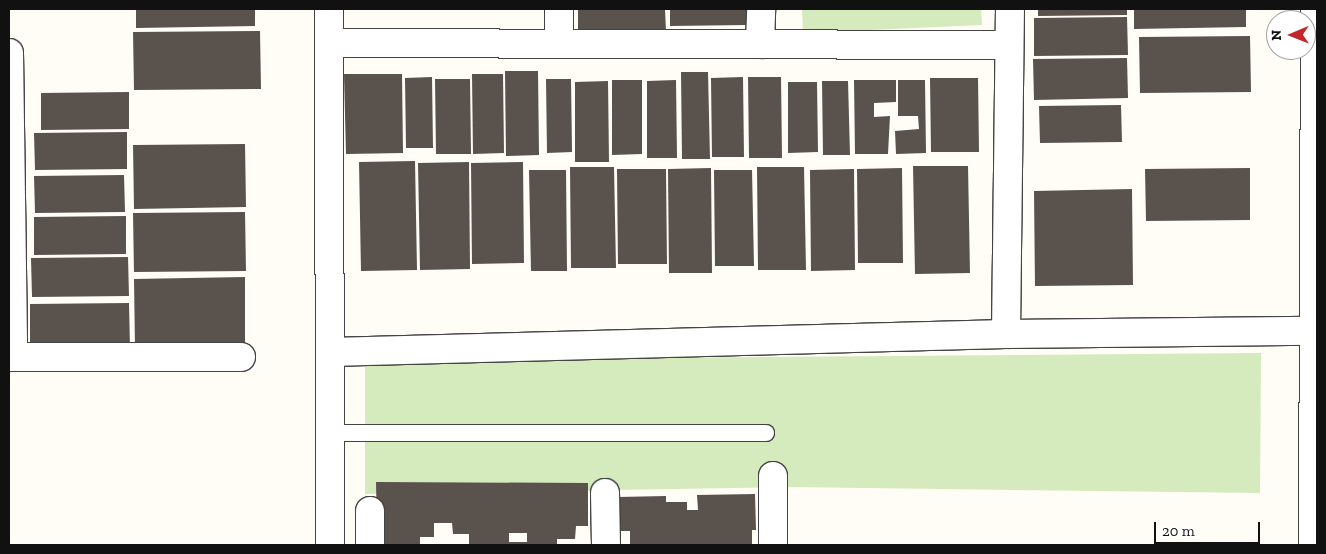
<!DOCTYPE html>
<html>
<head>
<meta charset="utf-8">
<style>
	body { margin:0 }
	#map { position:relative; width:1326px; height:554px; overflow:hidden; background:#fffdf5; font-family:"Zilla Slab",serif }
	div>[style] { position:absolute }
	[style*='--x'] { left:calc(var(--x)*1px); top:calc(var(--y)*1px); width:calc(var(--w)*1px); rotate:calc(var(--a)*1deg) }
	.green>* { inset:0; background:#d5ebbd }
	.building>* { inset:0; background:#5a524d }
	.roads { filter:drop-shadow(1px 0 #444) drop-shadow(-1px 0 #444) drop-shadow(0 1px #444) drop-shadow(0 -1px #444) }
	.lane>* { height:16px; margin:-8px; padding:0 8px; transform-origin:8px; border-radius:8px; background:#fff }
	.street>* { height:28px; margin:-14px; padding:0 14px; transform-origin:14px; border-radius:14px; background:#fff }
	span { translate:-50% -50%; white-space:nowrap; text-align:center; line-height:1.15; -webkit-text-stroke:5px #fff; paint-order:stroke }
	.frame { position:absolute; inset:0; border:10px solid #111; pointer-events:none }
	.north { position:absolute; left:1266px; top:10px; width:50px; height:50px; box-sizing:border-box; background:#fff; border:1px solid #a0a0a0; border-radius:50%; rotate:269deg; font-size:14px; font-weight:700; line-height:20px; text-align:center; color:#111 }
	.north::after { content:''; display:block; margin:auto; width:18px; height:22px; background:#c4262e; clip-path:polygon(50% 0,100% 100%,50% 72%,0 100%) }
	.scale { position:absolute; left:1154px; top:522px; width:106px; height:22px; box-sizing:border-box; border:2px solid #111; border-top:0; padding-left:6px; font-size:15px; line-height:18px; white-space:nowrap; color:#111; -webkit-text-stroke:4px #fff; paint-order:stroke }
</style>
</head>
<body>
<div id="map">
	<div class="green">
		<i style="clip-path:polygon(802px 9px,981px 9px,982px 25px,803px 33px)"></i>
		<i style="clip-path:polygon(1261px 353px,1260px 493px,788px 487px,365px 494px,365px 360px)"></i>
	</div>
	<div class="building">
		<i style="clip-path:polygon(136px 9px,255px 9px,255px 26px,136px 28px)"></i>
		<i style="clip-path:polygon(578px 9px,665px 9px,666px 31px,578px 32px)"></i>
		<i style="clip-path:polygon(670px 9px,746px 9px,746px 25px,670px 26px)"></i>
		<i style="clip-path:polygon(1038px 9px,1127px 9px,1127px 15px,1038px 16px)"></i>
		<i style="clip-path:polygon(1134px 9px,1246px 9px,1246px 27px,1134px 29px)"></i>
		<i style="clip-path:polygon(1127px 17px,1128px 55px,1034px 56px,1034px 18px)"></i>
		<i style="clip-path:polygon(260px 31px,261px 89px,134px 90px,133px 32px)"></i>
		<i style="clip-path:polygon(1250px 36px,1251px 92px,1140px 93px,1139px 37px)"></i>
		<i style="clip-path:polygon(1127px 58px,1128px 98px,1034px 100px,1033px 59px)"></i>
		<i style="clip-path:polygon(505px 71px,538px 71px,539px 155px,506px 156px)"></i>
		<i style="clip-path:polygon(681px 72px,708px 72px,710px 159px,682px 159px)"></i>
		<i style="clip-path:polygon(344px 74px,402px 74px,403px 153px,346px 154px)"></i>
		<i style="clip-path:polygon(472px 74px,503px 74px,504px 153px,473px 154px)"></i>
		<i style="clip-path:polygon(432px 77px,433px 148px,406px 148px,405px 78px)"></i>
		<i style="clip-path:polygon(743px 77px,744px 157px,712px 157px,711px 78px)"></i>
		<i style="clip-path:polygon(748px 77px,781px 77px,782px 158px,749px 158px)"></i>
		<i style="clip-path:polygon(930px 78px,978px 78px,979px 152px,931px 152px)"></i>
		<i style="clip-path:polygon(435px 79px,470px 79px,471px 154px,436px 154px)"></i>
		<i style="clip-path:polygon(546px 79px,571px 79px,572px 152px,547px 153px)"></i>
		<i style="clip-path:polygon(612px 80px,642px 80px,642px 154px,612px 155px)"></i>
		<i style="clip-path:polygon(676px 80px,677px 158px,647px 158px,647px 81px)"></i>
		<i style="clip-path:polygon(854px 80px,896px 80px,896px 102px,874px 103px,874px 117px,890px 116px,888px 154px,855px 154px)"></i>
		<i style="clip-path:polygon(898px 80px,925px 80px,926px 153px,896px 154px,895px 131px,919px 129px,918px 116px,898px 116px)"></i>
		<i style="clip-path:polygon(608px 81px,609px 162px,575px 162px,575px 82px)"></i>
		<i style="clip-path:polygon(822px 81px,848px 81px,850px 155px,823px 155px)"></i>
		<i style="clip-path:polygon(788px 82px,817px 82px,818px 152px,788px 153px)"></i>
		<i style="clip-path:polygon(129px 92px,129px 129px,41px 130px,41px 93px)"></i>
		<i style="clip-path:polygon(1121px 105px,1122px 142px,1040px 143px,1039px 106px)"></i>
		<i style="clip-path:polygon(127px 132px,127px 169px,35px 170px,34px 133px)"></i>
		<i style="clip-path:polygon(245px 144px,246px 207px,134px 209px,133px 145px)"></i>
		<i style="clip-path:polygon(415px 161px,417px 270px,361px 271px,359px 162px)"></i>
		<i style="clip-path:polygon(469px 162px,470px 269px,420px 270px,418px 163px)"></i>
		<i style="clip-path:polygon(523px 162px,524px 263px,472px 264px,471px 163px)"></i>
		<i style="clip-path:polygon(913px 166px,968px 166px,970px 273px,915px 274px)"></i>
		<i style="clip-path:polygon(570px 167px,614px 167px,616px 268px,571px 268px)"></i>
		<i style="clip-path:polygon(757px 167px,804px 167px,806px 270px,758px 270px)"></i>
		<i style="clip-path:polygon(711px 168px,712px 273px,669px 273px,668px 169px)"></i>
		<i style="clip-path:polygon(902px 168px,903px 263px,858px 263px,857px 169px)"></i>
		<i style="clip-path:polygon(1250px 168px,1250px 220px,1146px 221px,1145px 169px)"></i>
		<i style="clip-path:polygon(617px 169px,666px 169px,667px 264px,618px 264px)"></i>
		<i style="clip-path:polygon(854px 169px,855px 270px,811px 271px,810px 170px)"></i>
		<i style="clip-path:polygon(529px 170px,566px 170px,567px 271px,531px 271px)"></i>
		<i style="clip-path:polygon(714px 170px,752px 170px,754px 266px,715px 266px)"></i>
		<i style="clip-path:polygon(124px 175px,125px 212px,35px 213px,34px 176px)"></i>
		<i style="clip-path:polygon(1132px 189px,1133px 285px,1035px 286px,1034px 191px)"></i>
		<i style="clip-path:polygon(245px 212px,246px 271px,134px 272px,133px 213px)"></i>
		<i style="clip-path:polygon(126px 216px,126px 254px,34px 255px,34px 217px)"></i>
		<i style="clip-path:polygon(128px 257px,129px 296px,32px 297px,31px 258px)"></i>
		<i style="clip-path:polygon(245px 277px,245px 347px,135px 349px,134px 279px)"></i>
		<i style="clip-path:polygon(129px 303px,130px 349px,30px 350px,30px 304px)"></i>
		<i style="clip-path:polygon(evenodd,376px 482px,588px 483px,588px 526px,576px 526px,575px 539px,557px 539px,557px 545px,469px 545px,469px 534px,453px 534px,452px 523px,434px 523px,434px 537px,420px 537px,420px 545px,385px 545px,385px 531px,377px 531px,376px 482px,509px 533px,527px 533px,527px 542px,509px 542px,509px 533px)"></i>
		<i style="clip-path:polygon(755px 494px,756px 530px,752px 530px,752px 545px,630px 545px,630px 531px,619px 531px,618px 497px,666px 496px,666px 502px,687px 502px,687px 510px,698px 510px,697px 495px)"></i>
	</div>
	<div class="roads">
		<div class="lane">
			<i style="--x:330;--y:433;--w:436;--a:0"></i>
		</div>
		<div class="street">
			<i style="--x:329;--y:9;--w:536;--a:89.89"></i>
			<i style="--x:329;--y:43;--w:680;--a:0.17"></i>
			<i style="--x:559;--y:43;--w:34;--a:-90"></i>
			<i style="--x:760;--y:44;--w:35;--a:-88"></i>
			<i style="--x:9;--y:53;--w:304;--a:89.2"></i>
			<i style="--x:1006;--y:334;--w:325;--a:-89.3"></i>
			<i style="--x:330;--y:352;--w:676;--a:-1.53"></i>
			<i style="--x:1006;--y:334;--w:307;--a:-0.6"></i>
			<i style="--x:9;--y:357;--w:232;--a:0"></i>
			<i style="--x:605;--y:493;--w:52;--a:88.9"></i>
			<i style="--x:370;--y:511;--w:34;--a:90"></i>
			<i style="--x:773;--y:545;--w:69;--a:-90"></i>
			<i style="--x:1313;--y:545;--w:536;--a:-89.79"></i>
		</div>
	</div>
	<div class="frame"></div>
	<div class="north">N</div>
	<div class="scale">20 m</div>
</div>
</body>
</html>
